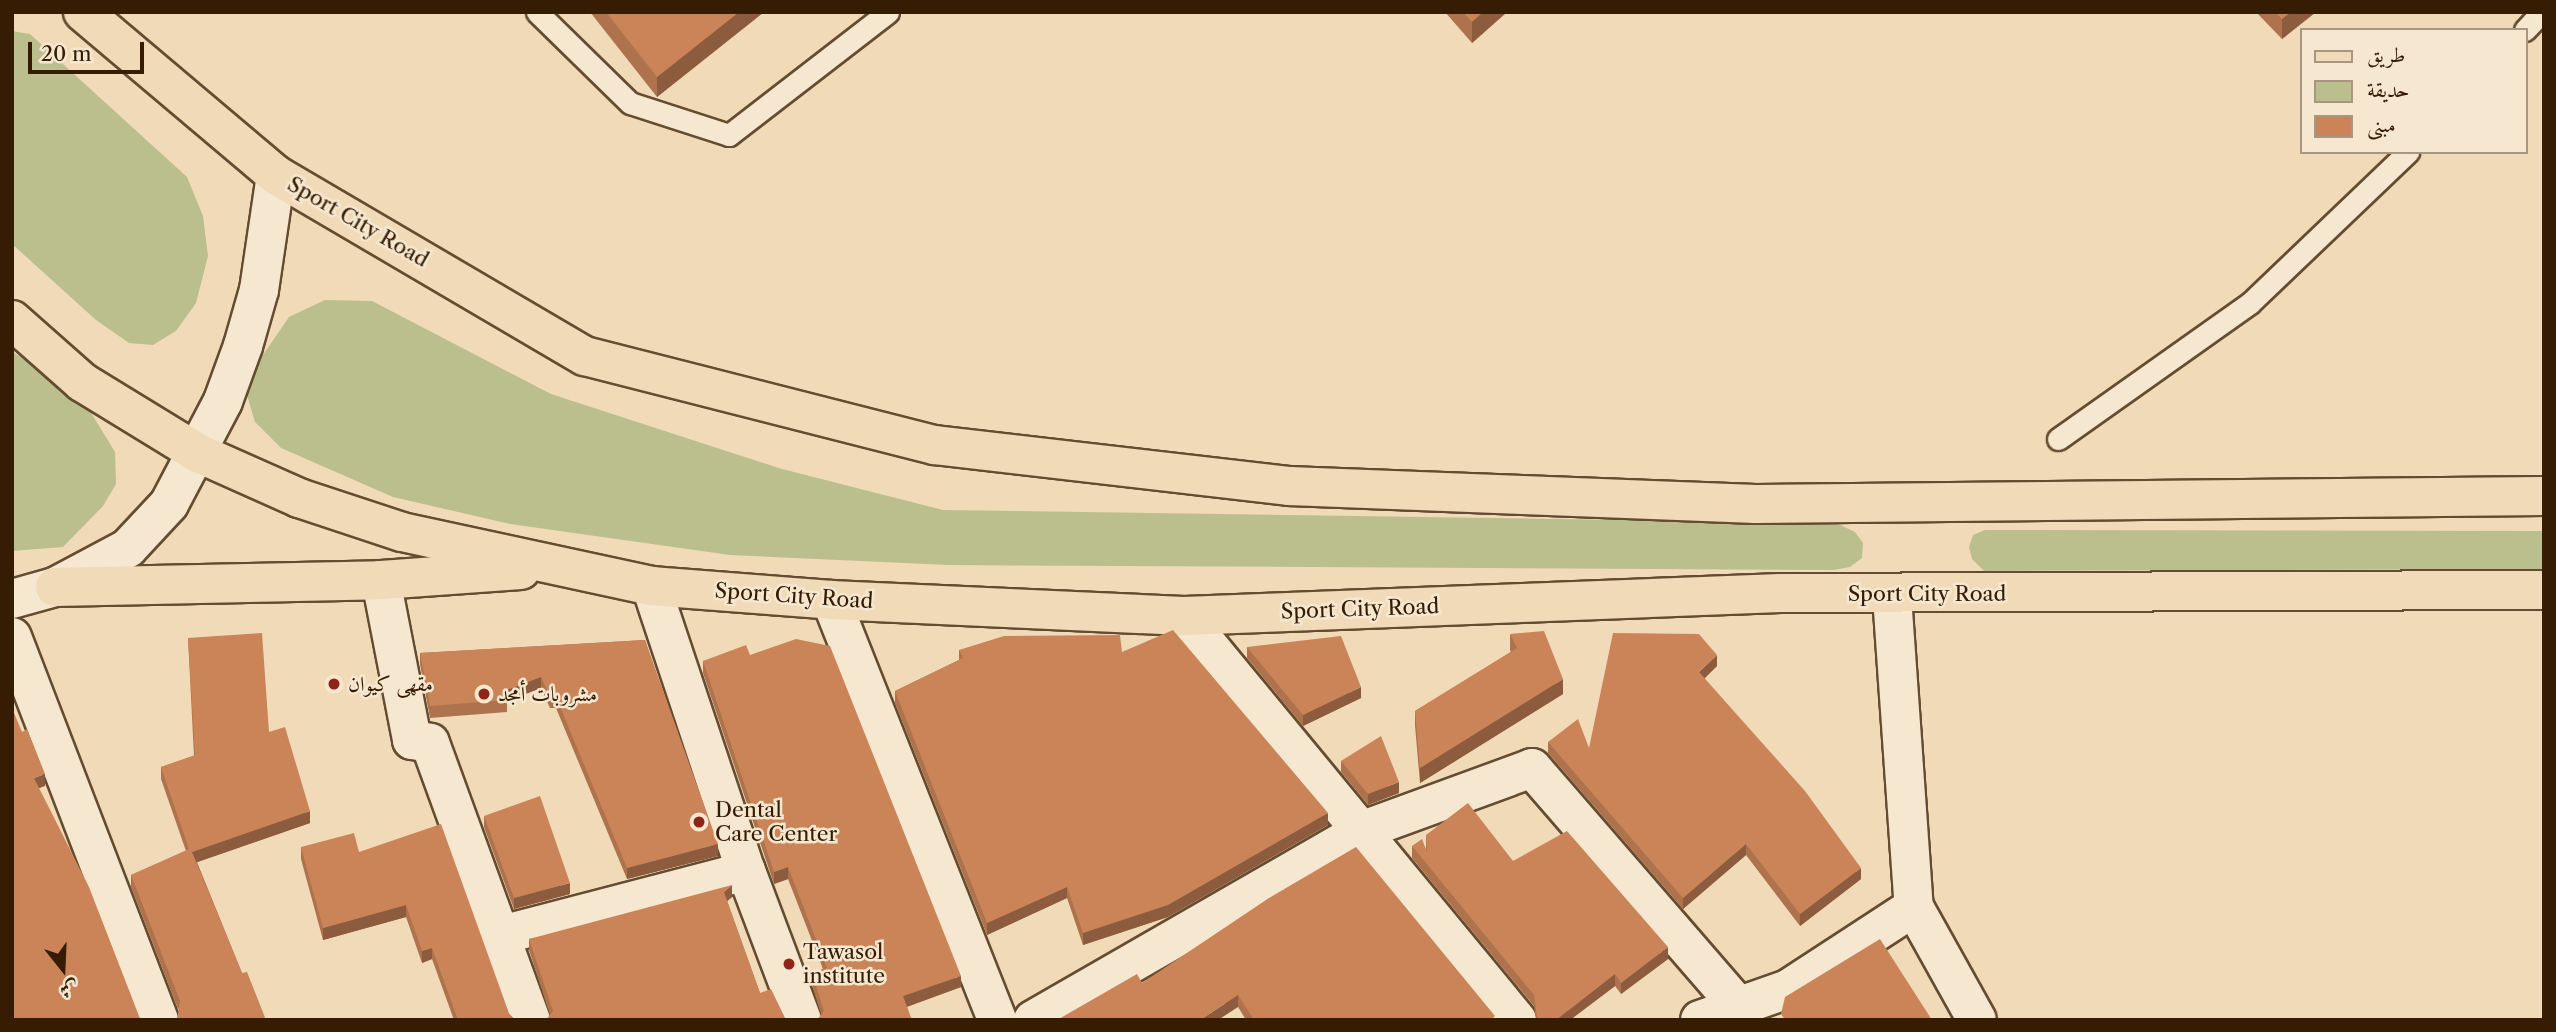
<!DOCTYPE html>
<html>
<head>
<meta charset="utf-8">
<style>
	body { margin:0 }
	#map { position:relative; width:2556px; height:1032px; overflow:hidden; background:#f1dab8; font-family:"Libre Caslon Text",Amiri,serif }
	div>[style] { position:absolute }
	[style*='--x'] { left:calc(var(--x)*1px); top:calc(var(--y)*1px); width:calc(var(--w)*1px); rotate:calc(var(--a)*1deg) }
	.green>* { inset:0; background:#bbbf8e }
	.roads { filter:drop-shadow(2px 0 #644c30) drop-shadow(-2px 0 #644c30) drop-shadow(0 2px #644c30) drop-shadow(0 -2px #644c30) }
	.service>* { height:21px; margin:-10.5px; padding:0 10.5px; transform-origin:10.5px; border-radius:10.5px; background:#f6e7d1 }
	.minor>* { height:38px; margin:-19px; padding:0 19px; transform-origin:19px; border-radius:19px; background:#f6e7d1 }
	.secondary>* { height:38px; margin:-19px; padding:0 19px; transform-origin:19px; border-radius:19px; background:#f6e7d1 }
	.primary>* { height:38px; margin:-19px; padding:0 19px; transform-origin:19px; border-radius:19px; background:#f1dab8 }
	.wall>* { inset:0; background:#ae724c }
	.shaded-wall>* { inset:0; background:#8d5c3e }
	.building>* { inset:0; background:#ca8458 }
	.dots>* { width:19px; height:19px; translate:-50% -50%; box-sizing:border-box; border:4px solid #f6e7d1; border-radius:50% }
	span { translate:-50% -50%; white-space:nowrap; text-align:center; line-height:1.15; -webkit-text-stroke:5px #f6e7d1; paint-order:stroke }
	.street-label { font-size:21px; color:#351c03 }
	.poi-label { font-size:21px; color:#351c03 }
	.left { translate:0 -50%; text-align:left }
	.frame { position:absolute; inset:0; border:14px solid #351c03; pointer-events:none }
	.legend { position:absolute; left:2300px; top:28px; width:228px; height:126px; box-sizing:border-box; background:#f6e7d1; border:2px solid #a9967f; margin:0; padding:9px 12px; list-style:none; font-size:21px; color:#351c03 }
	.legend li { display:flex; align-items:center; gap:14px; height:35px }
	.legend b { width:35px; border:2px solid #a9967f }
	.north { position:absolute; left:28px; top:934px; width:70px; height:70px; -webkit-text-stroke:5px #f6e7d1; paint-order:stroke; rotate:162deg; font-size:19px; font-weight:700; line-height:28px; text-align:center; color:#351c03 }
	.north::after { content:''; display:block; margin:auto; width:24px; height:32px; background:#351c03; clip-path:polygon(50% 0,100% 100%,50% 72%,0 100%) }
	.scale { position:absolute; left:28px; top:42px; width:116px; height:32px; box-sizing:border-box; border:4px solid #351c03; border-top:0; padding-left:9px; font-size:21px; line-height:24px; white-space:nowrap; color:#351c03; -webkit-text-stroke:5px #f6e7d1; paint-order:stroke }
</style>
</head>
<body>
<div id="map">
	<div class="green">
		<i style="clip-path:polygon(12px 31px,30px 34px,187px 177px,203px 216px,208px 256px,196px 303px,176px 331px,153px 345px,129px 343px,96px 320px,12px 244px)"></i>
		<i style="clip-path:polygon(325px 300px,372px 301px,551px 394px,782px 469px,943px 510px,1836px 523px,1855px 532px,1863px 543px,1862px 558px,1850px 567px,1834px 570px,948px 565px,730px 555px,510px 524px,393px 497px,281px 448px,255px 422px,247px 395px,252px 371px,289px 317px)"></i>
		<i style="clip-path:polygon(12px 352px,76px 388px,115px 452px,116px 484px,103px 506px,63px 547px,12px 551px)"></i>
		<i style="clip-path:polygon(1985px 530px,2544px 531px,2544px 569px,1984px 571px,1972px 559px,1969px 547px,1973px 535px)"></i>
	</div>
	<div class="roads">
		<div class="service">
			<i style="--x:537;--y:12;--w:130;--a:44.4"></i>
			<i style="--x:630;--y:103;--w:104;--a:17.9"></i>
			<i style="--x:729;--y:135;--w:201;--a:-37.7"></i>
			<i style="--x:2525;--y:30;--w:25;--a:-47"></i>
			<i style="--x:2058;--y:439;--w:235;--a:-35.3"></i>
			<i style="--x:2250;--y:303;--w:219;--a:-43.7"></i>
		</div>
		<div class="minor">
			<i style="--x:381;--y:580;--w:163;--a:79"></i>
			<i style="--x:412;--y:740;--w:18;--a:9"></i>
			<i style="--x:430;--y:743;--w:295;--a:70"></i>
			<i style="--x:651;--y:586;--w:300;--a:71.6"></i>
			<i style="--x:746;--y:871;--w:159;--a:69.4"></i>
			<i style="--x:1892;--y:596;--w:312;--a:86"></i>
			<i style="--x:1914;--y:907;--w:129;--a:60.9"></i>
			<i style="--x:831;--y:600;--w:452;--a:68.4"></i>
			<i style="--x:1184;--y:616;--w:524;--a:50.5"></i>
			<i style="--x:12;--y:637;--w:410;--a:69"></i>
			<i style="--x:501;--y:935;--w:253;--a:-14.6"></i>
			<i style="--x:1033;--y:1020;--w:381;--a:-29.9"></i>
			<i style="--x:1363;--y:830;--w:180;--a:-20.1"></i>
			<i style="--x:1532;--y:768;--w:318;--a:49.1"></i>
			<i style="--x:1700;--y:1020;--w:93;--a:-19.4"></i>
			<i style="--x:1788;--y:989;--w:150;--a:-33.1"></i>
		</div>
		<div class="secondary">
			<i style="--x:12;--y:599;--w:45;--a:-15.6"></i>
			<i style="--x:55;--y:587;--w:83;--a:-28.1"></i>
			<i style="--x:128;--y:548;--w:60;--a:-47"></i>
			<i style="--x:169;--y:504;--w:116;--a:-62.3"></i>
			<i style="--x:223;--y:401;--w:59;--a:-70"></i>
			<i style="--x:243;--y:346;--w:58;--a:-74.1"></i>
			<i style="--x:259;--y:290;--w:116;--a:-81.6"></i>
		</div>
		<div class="primary">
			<i style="--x:83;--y:12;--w:253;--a:40.2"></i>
			<i style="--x:276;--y:175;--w:358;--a:30.4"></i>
			<i style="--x:585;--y:356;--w:361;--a:14.3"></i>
			<i style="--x:935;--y:445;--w:356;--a:6.6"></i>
			<i style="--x:1289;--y:486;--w:467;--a:2.2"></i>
			<i style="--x:1756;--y:504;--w:788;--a:-0.58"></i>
			<i style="--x:12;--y:320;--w:94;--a:41.5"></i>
			<i style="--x:82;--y:382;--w:136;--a:31.5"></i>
			<i style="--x:198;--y:453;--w:111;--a:24"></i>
			<i style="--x:299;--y:498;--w:108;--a:18.3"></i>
			<i style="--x:402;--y:532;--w:255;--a:12.2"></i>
			<i style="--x:651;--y:586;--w:181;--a:4.4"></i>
			<i style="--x:831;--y:600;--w:353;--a:2.6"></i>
			<i style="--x:1184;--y:616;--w:597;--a:-2.21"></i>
			<i style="--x:1781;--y:593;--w:763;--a:-0.23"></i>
			<i style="--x:55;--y:587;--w:326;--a:-1.2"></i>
			<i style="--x:381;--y:580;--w:140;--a:-4.1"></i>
		</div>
	</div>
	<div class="wall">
		<i style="clip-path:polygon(590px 12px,764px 12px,657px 97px)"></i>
		<i style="clip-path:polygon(1445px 12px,1507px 12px,1472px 43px)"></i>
		<i style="clip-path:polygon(2256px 12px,2316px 12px,2282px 39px)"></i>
		<i style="clip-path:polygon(1510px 634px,1563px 694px,1420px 783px,1415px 726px,1415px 711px,1511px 652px,1510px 650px)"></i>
		<i style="clip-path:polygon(188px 638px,269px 732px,310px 823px,197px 862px,242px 973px,178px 1009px,131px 887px,131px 875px,186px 851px,161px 779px,161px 767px,194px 756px)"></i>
		<i style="clip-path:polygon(645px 640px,718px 856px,627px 879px,556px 708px,550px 708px,541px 688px,507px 701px,507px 712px,430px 718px,420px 664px,420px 653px)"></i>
		<i style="clip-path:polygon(1247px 647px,1361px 698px,1303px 726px,1247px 658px)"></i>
		<i style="clip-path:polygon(959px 650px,1122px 652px,1328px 825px,1168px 917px,1083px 945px,1067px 898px,987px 935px,895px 703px,895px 691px,959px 660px)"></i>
		<i style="clip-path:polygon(750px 655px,961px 987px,907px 1007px,821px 1014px,812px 985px,812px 973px,823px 969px,788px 879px,774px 884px,703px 673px,703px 661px)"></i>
		<i style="clip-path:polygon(1717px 666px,1704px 678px,1861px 879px,1800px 926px,1746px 855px,1683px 909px,1548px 753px,1548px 742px,1589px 748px)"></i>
		<i style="clip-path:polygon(1341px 761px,1399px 793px,1368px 805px,1341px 772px)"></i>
		<i style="clip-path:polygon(484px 816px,570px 894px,514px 909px,484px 827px)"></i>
		<i style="clip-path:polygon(1426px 835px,1513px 861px,1668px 959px,1621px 994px,1615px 986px,1570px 1020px,1536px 1020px,1534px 1006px,1412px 858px,1412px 846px,1426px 849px)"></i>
		<i style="clip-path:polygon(301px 847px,359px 852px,515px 1020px,454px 1020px,432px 959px,422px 963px,406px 917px,323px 940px,301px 859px)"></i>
		<i style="clip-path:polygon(732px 897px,727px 901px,760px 993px,550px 1015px,529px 950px,529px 939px)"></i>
		<i style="clip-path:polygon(1142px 983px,1495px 1020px,1246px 1020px,1238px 1007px)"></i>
	</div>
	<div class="shaded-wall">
		<i style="clip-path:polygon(739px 12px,764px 12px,657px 97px,657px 77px)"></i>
		<i style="clip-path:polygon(1483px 12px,1507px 12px,1472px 43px,1472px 22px)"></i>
		<i style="clip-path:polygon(2291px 12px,2316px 12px,2282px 39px,2282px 19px)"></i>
		<i style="clip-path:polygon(1717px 655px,1717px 666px,1699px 684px,1699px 672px)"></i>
		<i style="clip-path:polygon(541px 677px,541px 688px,507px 701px,504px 691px)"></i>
		<i style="clip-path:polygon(1563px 679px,1563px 694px,1420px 783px,1420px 768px)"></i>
		<i style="clip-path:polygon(1361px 687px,1361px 698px,1303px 726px,1303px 715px)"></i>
		<i style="clip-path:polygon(45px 774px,45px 786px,34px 790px,34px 778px)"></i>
		<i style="clip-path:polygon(1399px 782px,1399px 793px,1368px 805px,1368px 794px)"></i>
		<i style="clip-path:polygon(310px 811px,310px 823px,192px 864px,192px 852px)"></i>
		<i style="clip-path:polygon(1328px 813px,1328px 825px,1168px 917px,1083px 945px,1083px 933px)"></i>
		<i style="clip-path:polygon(718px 844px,718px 856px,627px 879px,627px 868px)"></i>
		<i style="clip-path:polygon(1746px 844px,1746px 855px,1683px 909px,1683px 898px)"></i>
		<i style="clip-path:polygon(788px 867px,788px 879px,774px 884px,774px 872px)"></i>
		<i style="clip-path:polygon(1861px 868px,1861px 879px,1800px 926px,1800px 914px)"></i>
		<i style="clip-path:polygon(570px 883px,570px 894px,514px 909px,514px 898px)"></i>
		<i style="clip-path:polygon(732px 885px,732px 897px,724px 904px,724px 892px)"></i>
		<i style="clip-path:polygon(1067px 887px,1067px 898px,987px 935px,987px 923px)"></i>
		<i style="clip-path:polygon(406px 905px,406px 917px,323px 940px,323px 928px)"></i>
		<i style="clip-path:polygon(1668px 947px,1668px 959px,1621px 994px,1621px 983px)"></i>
		<i style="clip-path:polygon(432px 948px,432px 959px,422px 963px,422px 951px)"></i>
		<i style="clip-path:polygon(1615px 974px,1615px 986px,1570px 1020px,1556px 1020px)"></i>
		<i style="clip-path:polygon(961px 976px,961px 987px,903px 1008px,903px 996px)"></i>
		<i style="clip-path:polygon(1238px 995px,1238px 1007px,1218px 1020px,1200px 1020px)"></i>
	</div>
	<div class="building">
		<i style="clip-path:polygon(606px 12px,739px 12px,657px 77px)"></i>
		<i style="clip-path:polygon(1463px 12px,1483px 12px,1472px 22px)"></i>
		<i style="clip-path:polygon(2275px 12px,2291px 12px,2282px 19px)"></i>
		<i style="clip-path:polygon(1173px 630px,1328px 813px,1168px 905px,1083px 933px,1067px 887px,987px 923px,895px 691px,963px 658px,959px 650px,1004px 636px,1120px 635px,1122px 652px)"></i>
		<i style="clip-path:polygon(1544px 631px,1563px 679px,1420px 768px,1415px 711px,1517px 648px,1510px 634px)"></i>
		<i style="clip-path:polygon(262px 633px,269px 732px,285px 727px,310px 811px,192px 852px,242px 973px,247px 972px,266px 1020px,177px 1020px,180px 1001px,131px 875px,189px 849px,161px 767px,195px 755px,188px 638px)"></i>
		<i style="clip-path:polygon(1613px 633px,1699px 634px,1717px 655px,1699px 672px,1805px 791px,1861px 868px,1800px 914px,1746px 844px,1683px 898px,1548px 742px,1578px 719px,1589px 748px)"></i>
		<i style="clip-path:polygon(1341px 636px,1361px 687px,1303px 715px,1247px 647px)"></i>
		<i style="clip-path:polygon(796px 639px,830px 646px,961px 976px,903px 996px,912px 1020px,817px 1020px,824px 1011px,812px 973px,827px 968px,788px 867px,774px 872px,703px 661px,746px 645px,750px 655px)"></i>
		<i style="clip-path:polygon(645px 640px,718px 844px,627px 868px,556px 697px,550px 697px,541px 677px,504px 691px,507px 700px,430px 706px,420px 653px)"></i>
		<i style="clip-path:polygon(12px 708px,22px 732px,27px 729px,45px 774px,34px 778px,89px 887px,139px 1016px,141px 1020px,12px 1020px)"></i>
		<i style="clip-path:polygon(1381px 736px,1399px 782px,1368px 794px,1341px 761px)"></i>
		<i style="clip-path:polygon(540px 796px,570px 883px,514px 898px,484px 816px)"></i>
		<i style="clip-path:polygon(1468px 803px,1513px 861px,1567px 831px,1668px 947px,1621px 983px,1615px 974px,1556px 1020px,1539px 1020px,1537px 1017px,1534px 995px,1412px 846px,1422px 839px,1427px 852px,1426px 835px)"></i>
		<i style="clip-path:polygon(441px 824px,510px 1016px,515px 1020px,458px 1020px,432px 948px,422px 951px,406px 905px,323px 928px,301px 847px,354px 833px,359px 852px)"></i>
		<i style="clip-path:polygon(1356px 847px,1495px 1016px,1491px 1020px,1254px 1020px,1238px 995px,1200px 1020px,1057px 1020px,1137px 974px,1142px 983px,1269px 898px)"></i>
		<i style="clip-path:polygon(732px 885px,724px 892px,760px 993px,771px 989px,786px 1020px,546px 1020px,553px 1011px,529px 939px)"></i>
		<i style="clip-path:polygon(1880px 939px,1932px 1020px,1785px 1020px,1781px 1014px,1785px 997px)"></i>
	</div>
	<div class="dots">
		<i style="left:334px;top:684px;background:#8f2418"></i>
		<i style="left:484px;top:694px;background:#8f2418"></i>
		<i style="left:699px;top:822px;background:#8f2418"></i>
		<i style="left:789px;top:964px;background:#8f2418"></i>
	</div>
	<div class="street-label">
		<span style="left:358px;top:222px;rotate:30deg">Sport City Road</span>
		<span style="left:1927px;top:594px">Sport City Road</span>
		<span style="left:794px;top:596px;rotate:4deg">Sport City Road</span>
		<span style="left:1360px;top:609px;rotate:-2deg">Sport City Road</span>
	</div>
	<div class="poi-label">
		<span class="left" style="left:348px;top:684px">مقهى كيوان</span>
		<span class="left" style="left:498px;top:694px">مشروبات أمجد</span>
		<span class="left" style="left:715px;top:822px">Dental<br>Care Center</span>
		<span class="left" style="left:803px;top:964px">Tawasol<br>institute</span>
	</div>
	<div class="frame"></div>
	<ul class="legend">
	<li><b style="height:9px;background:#f1dab8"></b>طريق</li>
	<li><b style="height:19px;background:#bbbf8e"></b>حديقة</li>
	<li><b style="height:19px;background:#ca8458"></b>مبنى</li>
	</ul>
	<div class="north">ش</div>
	<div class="scale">20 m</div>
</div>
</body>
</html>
